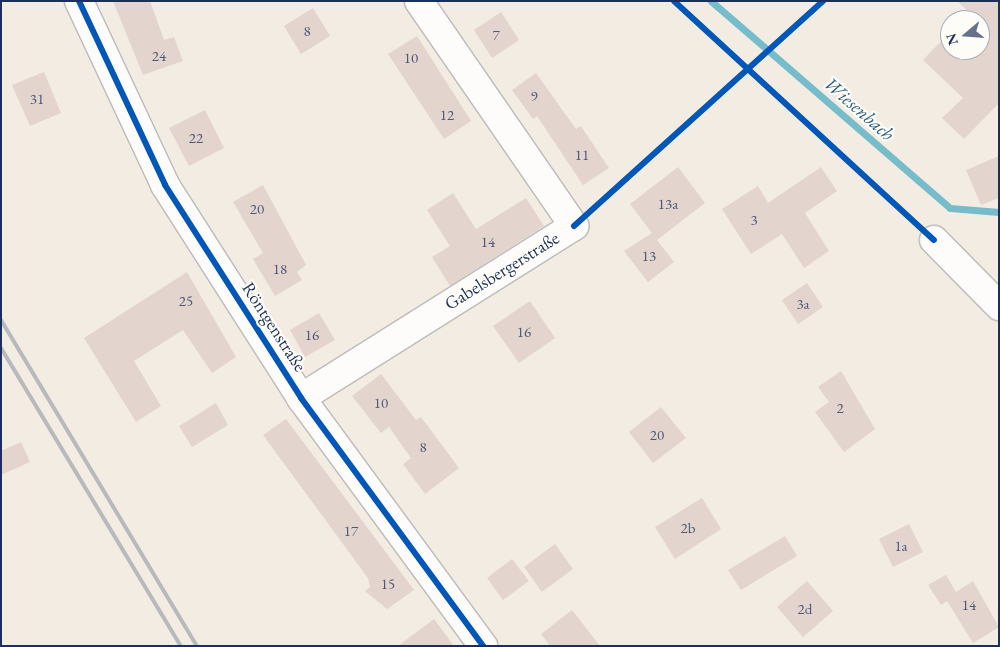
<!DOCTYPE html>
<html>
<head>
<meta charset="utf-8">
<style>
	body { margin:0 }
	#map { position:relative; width:1000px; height:647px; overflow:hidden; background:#f3ece3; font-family:"EB Garamond",serif }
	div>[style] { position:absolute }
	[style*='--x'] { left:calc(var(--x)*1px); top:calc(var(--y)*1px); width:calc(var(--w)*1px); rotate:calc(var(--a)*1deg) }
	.stream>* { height:7px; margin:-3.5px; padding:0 3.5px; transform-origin:3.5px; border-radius:3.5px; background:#76bcca }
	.building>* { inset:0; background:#e3d4cd }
	.roads { filter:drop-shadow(1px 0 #bdbaba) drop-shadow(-1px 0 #bdbaba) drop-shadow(0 1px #bdbaba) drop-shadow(0 -1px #bdbaba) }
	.street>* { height:28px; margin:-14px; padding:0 14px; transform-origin:14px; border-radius:14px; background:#fdfcfb }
	.rail>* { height:4px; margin:-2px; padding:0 2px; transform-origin:2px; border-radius:2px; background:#b8b9bd }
	.cycleway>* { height:6px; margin:-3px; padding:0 3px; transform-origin:3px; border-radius:3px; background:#0057b8 }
	span { translate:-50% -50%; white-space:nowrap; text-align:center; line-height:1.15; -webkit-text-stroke:4.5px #fdfcf7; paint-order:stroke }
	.number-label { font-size:15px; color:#4d587a }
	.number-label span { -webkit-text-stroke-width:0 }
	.street-label { font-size:18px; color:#1b2f5e }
	.water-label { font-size:19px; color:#2a5f85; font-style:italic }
	.frame { position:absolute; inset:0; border:2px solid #1b2f5e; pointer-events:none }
	.north { position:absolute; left:940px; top:10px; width:50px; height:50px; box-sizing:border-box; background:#fdfcf7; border:1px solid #a3aaba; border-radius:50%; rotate:252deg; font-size:14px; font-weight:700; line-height:20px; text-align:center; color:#1b2f5e }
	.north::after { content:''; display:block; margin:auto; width:18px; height:22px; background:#67718d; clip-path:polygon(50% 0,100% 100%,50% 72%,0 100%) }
</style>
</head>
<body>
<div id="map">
	<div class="stream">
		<i style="--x:711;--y:1;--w:316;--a:40.9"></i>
		<i style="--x:950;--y:208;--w:49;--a:4.7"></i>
	</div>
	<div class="building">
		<i style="clip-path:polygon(113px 1px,150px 1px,164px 40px,174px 37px,183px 61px,143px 75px)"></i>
		<i style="clip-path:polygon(957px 1px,999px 1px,999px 103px,964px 139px,942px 118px,963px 98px,923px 60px,950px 32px,950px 50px,980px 50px,980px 20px,961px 20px,969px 12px)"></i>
		<i style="clip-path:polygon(313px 8px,330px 36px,301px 54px,284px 26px)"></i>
		<i style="clip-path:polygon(501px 12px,519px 40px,492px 58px,474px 30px)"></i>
		<i style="clip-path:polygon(417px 36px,471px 121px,444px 139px,388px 54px)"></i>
		<i style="clip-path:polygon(44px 72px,61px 113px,30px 126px,12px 85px)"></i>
		<i style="clip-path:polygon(536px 73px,576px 129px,581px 126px,609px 168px,583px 185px,537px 116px,533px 119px,512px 90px)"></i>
		<i style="clip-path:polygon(205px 110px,224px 148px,189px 166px,169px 128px)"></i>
		<i style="clip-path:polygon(999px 156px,999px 198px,981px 205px,966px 170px)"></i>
		<i style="clip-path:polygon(678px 167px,705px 203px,657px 240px,674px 262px,648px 282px,624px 251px,652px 233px,630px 204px)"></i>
		<i style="clip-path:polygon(821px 167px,837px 191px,805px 213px,829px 251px,804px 268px,782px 234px,751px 254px,722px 209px,758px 186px,768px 203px)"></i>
		<i style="clip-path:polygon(263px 185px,306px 265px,297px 272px,302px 280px,275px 296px,253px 259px,263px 253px,233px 202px)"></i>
		<i style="clip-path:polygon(453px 193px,476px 229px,526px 198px,544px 226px,450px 286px,432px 257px,450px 246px,427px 210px)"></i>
		<i style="clip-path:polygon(187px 272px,236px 357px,212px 373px,183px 330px,134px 361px,161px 406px,136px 422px,84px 338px)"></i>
		<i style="clip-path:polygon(807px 283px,823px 307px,798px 324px,782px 300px)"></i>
		<i style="clip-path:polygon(530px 301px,555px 338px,519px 363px,493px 326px)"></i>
		<i style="clip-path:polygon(319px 313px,335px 340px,305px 357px,290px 330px)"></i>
		<i style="clip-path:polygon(841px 371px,875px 429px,844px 452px,815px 412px,829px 402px,818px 387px)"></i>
		<i style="clip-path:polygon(381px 374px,416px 420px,421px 417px,459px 468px,425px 494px,403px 464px,411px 458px,389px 427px,381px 433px,352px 396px)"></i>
		<i style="clip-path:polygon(216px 403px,228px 425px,192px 447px,179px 426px)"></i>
		<i style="clip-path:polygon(661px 407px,686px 438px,653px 463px,629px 432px)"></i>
		<i style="clip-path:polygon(286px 419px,414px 590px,387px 609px,365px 591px,370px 587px,368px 578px,263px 435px)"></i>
		<i style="clip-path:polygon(21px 442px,30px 462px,1px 475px,1px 451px)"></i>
		<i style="clip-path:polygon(702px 498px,721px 529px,675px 559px,655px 527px)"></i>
		<i style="clip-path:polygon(909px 524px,923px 552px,893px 567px,879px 539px)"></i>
		<i style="clip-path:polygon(785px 536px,797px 556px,741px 590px,728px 570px)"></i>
		<i style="clip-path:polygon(555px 544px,573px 569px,542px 592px,524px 567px)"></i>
		<i style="clip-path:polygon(512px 559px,529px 581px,503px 600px,487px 578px)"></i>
		<i style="clip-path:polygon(946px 575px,956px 592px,973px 581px,999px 627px,973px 643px,947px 601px,941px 605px,928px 585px)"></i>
		<i style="clip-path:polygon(807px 581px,833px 611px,803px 637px,777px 607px)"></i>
		<i style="clip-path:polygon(572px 610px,600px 646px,550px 646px,541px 634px)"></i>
		<i style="clip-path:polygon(434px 619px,454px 646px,398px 646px)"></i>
	</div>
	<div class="roads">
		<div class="street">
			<i style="--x:79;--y:1;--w:203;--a:64.9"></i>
			<i style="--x:165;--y:185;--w:253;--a:57.4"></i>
			<i style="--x:301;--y:398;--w:308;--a:53.7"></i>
			<i style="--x:934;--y:240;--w:93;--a:45.4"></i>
			<i style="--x:301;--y:398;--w:323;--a:-32.2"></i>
			<i style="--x:574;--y:226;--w:273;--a:-124.6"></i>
		</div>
	</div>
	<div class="rail">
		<i style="--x:1;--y:320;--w:380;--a:59"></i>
		<i style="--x:1;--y:348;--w:348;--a:58.9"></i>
	</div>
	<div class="cycleway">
		<i style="--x:79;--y:1;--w:203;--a:64.9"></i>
		<i style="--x:165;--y:185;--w:253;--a:57.4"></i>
		<i style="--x:301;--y:398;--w:308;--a:53.7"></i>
		<i style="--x:674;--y:1;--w:353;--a:42.6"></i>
		<i style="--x:574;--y:226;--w:336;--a:-42.1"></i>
	</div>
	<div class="number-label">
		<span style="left:307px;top:31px">8</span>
		<span style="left:496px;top:35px">7</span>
		<span style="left:159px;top:56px">24</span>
		<span style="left:411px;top:58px">10</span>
		<span style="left:534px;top:96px">9</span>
		<span style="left:37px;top:99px">31</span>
		<span style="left:447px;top:115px">12</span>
		<span style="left:196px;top:138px">22</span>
		<span style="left:582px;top:155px">11</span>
		<span style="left:668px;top:204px">13a</span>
		<span style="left:257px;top:209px">20</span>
		<span style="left:754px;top:220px">3</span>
		<span style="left:488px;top:242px">14</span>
		<span style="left:649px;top:256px">13</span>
		<span style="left:280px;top:269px">18</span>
		<span style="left:186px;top:301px">25</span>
		<span style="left:803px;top:304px">3a</span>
		<span style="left:524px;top:332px">16</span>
		<span style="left:312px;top:335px">16</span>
		<span style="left:381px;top:403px">10</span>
		<span style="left:840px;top:408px">2</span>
		<span style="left:657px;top:435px">20</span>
		<span style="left:423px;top:447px">8</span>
		<span style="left:688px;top:528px">2b</span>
		<span style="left:351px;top:531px">17</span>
		<span style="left:901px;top:546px">1a</span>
		<span style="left:388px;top:584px">15</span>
		<span style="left:969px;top:605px">14</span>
		<span style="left:805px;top:609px">2d</span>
	</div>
	<div class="street-label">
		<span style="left:502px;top:271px;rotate:-32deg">Gabelsbergerstraße</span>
		<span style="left:274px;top:327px;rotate:57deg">Röntgenstraße</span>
	</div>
	<div class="water-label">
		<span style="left:859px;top:109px;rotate:41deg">Wiesenbach</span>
	</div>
	<div class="frame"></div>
	<div class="north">N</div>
</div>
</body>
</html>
